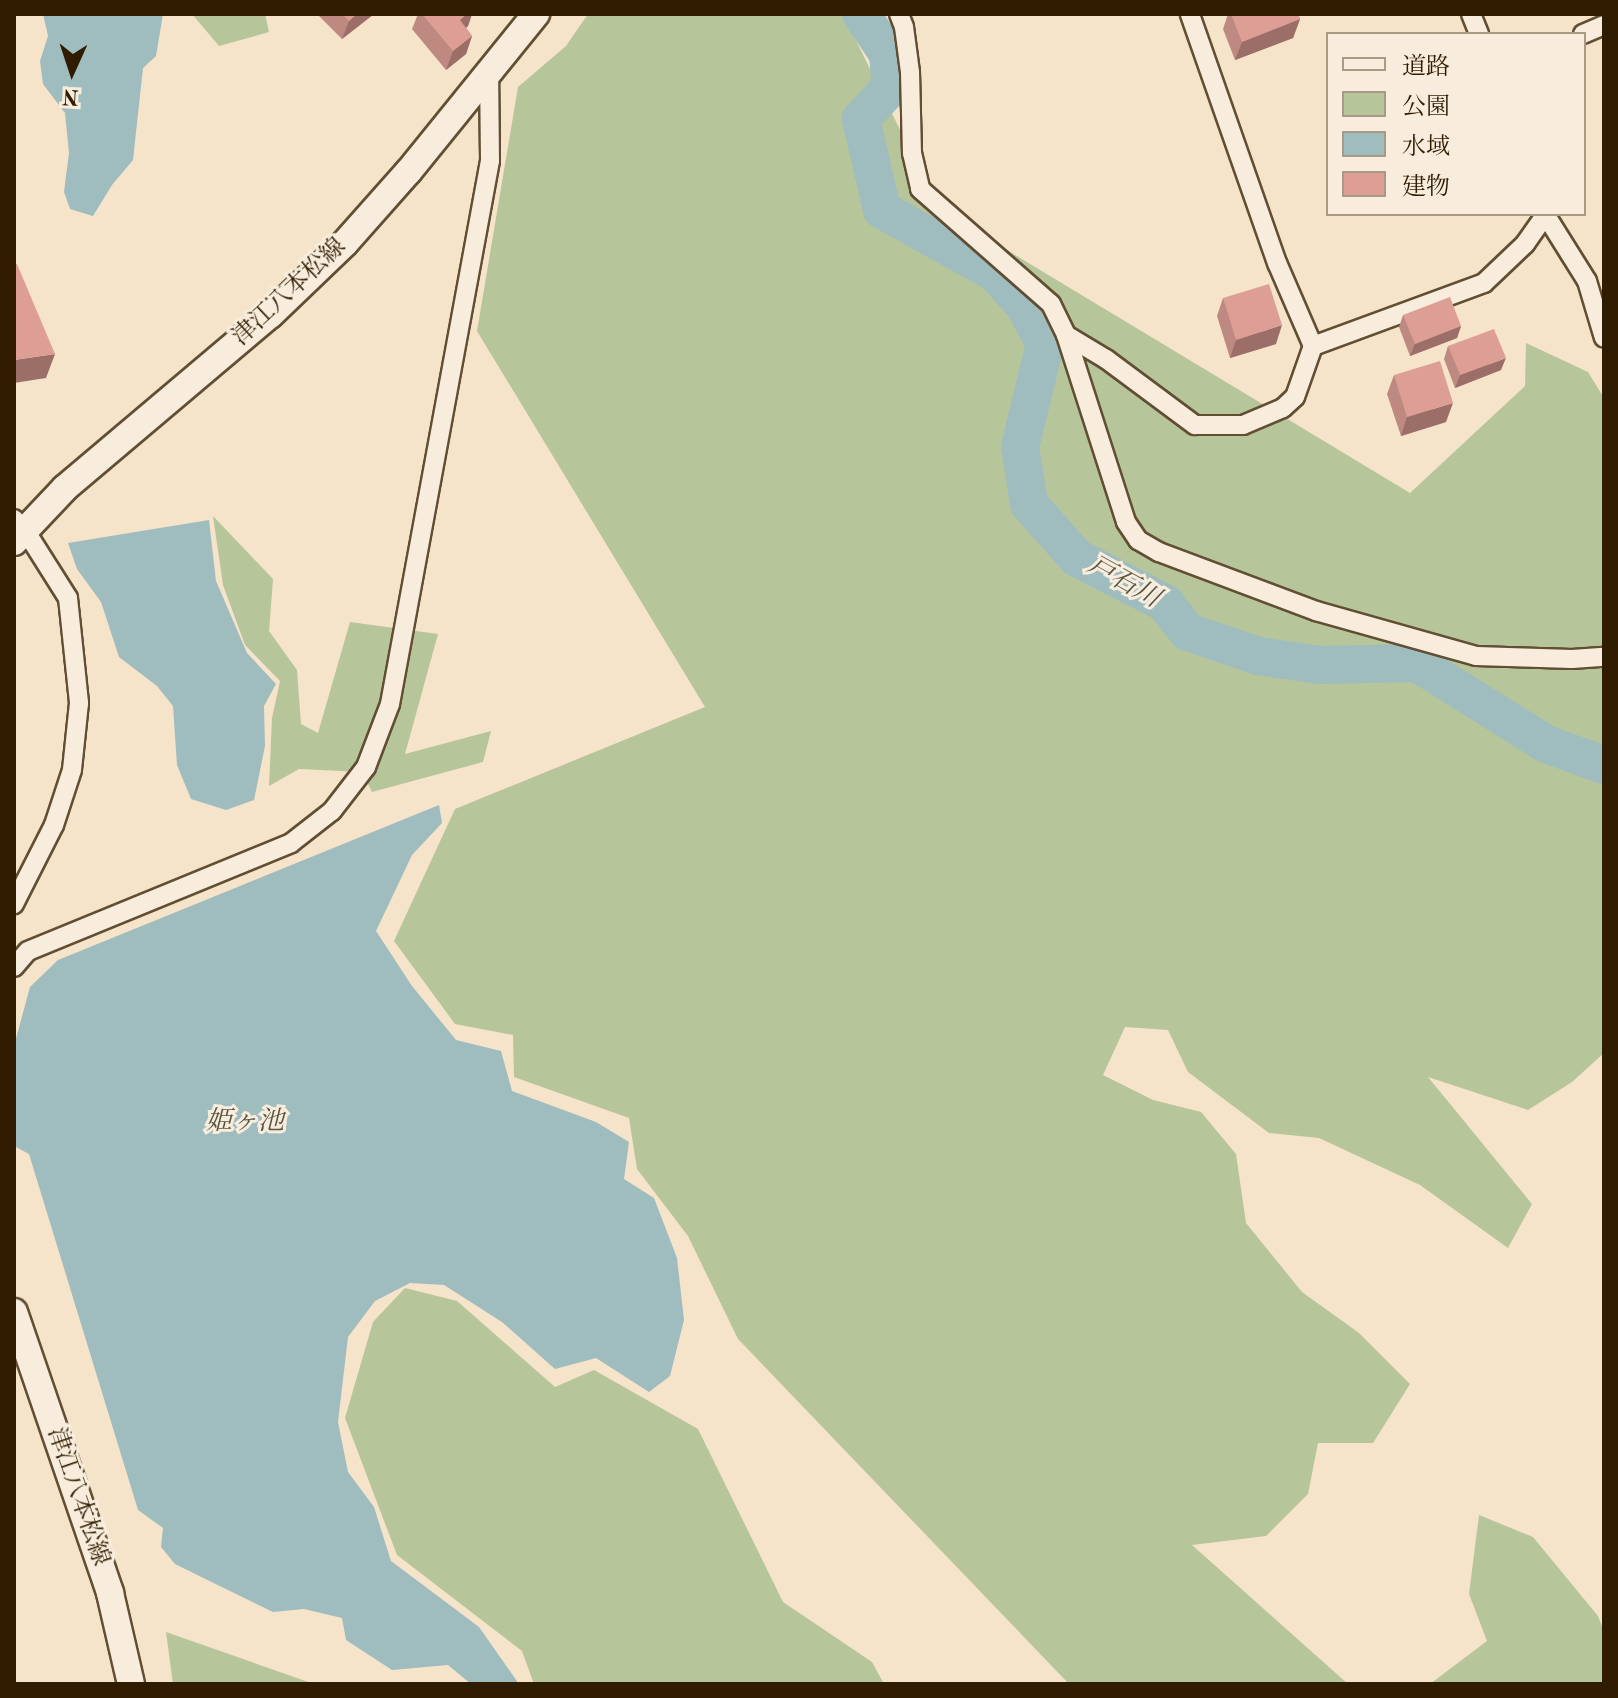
<!DOCTYPE html>
<html>
<head>
<meta charset="utf-8">
<style>
	body { margin:0 }
	#map { position:relative; width:1618px; height:1698px; overflow:hidden; background:#f5e3ca; font-family:"Old Standard TT","Noto Serif JP",serif }
	div>[style] { position:absolute }
	[style*='--x'] { left:calc(var(--x)*1px); top:calc(var(--y)*1px); width:calc(var(--w)*1px); rotate:calc(var(--a)*1deg) }
	.green>* { inset:0; background:#b7c59b }
	.water>* { inset:0; background:#9fbcbf }
	.river>* { height:38px; margin:-19px; padding:0 19px; transform-origin:19px; border-radius:19px; background:#9fbcbf }
	.roads { filter:drop-shadow(2px 0 #614e33) drop-shadow(-2px 0 #614e33) drop-shadow(0 2px #614e33) drop-shadow(0 -2px #614e33) }
	.street>* { height:18px; margin:-9px; padding:0 9px; transform-origin:9px; border-radius:9px; background:#f8eddd }
	.secondary>* { height:26px; margin:-13px; padding:0 13px; transform-origin:13px; border-radius:13px; background:#f8eddd }
	.wall>* { inset:0; background:#be8980 }
	.shaded-wall>* { inset:0; background:#9b6f68 }
	.building>* { inset:0; background:#dd9f95 }
	span { translate:-50% -50%; white-space:nowrap; text-align:center; line-height:1.15; -webkit-text-stroke:6px #f8eddd; paint-order:stroke }
	.street-label { font-size:24px; color:#301d01 }
	.water-label { font-size:26px; color:#575544; font-style:italic }
	.frame { position:absolute; inset:0; border:16px solid #301d01; pointer-events:none }
	.legend { position:absolute; left:1326px; top:32px; width:260px; height:184px; box-sizing:border-box; background:#f8eddd; border:2px solid #a89a85; margin:0; padding:10px 14px; list-style:none; font-size:24px; color:#301d01 }
	.legend li { display:flex; align-items:center; gap:16px; height:40px }
	.legend b { width:40px; border:2px solid #a89a85 }
	.north { position:absolute; left:32px; top:32px; width:80px; height:80px; -webkit-text-stroke:6px #f8eddd; paint-order:stroke; rotate:183deg; font-size:22px; font-weight:700; line-height:32px; text-align:center; color:#301d01 }
	.north::after { content:''; display:block; margin:auto; width:28px; height:36px; background:#301d01; clip-path:polygon(50% 0,100% 100%,50% 72%,0 100%) }
</style>
</head>
<body>
<div id="map">
	<div class="green">
		<i style="clip-path:polygon(192px 14px,265px 14px,269px 32px,219px 46px)"></i>
		<i style="clip-path:polygon(588px 14px,843px 14px,939px 209px,1410px 493px,1525px 386px,1526px 343px,1588px 372px,1604px 398px,1604px 1053px,1572px 1082px,1528px 1110px,1428px 1077px,1532px 1204px,1508px 1248px,1420px 1185px,1319px 1138px,1269px 1133px,1188px 1072px,1168px 1030px,1125px 1027px,1103px 1075px,1153px 1100px,1201px 1112px,1236px 1154px,1246px 1223px,1302px 1292px,1359px 1333px,1410px 1384px,1373px 1443px,1318px 1443px,1308px 1494px,1266px 1536px,1192px 1545px,1348px 1684px,1069px 1684px,738px 1339px,688px 1236px,637px 1169px,629px 1118px,514px 1077px,513px 1035px,455px 1024px,394px 941px,455px 809px,705px 707px,477px 331px,518px 87px,566px 46px)"></i>
		<i style="clip-path:polygon(213px 516px,273px 579px,269px 631px,297px 670px,301px 724px,318px 733px,350px 622px,438px 634px,405px 754px,491px 731px,483px 762px,372px 792px,362px 772px,299px 769px,269px 786px,272px 718px,280px 681px,245px 645px,223px 585px)"></i>
		<i style="clip-path:polygon(405px 1288px,457px 1301px,555px 1387px,594px 1370px,698px 1429px,783px 1602px,872px 1662px,884px 1684px,534px 1684px,522px 1651px,397px 1555px,345px 1418px,373px 1322px)"></i>
		<i style="clip-path:polygon(1479px 1515px,1533px 1537px,1598px 1616px,1604px 1632px,1604px 1684px,1430px 1684px,1487px 1641px,1469px 1594px)"></i>
		<i style="clip-path:polygon(166px 1632px,314px 1684px,173px 1684px)"></i>
	</div>
	<div class="water">
		<i style="clip-path:polygon(43px 14px,163px 14px,156px 56px,143px 68px,133px 160px,112px 185px,93px 216px,70px 209px,64px 192px,69px 153px,65px 113px,43px 84px,40px 61px,48px 36px)"></i>
		<i style="clip-path:polygon(209px 520px,216px 581px,247px 653px,276px 684px,264px 706px,265px 746px,254px 800px,226px 810px,191px 799px,177px 765px,173px 706px,157px 686px,119px 657px,101px 602px,77px 569px,68px 543px)"></i>
		<i style="clip-path:polygon(439px 805px,442px 823px,412px 855px,376px 931px,412px 986px,456px 1040px,501px 1051px,512px 1091px,596px 1122px,629px 1142px,624px 1179px,654px 1198px,677px 1258px,684px 1320px,670px 1376px,649px 1392px,596px 1358px,555px 1369px,502px 1322px,444px 1285px,410px 1283px,375px 1301px,348px 1337px,338px 1422px,348px 1472px,374px 1507px,391px 1561px,479px 1627px,519px 1684px,471px 1684px,448px 1665px,392px 1670px,346px 1640px,342px 1618px,304px 1609px,273px 1612px,175px 1564px,161px 1547px,163px 1528px,138px 1510px,29px 1154px,14px 1146px,14px 1046px,30px 987px,58px 960px)"></i>
	</div>
	<div class="river">
		<i style="--x:861;--y:14;--w:48;--a:56"></i>
		<i style="--x:888;--y:54;--w:33;--a:85"></i>
		<i style="--x:891;--y:87;--w:44;--a:133.2"></i>
		<i style="--x:861;--y:119;--w:93;--a:77"></i>
		<i style="--x:882;--y:210;--w:129;--a:29.1"></i>
		<i style="--x:995;--y:273;--w:43;--a:47.8"></i>
		<i style="--x:1024;--y:305;--w:44;--a:61.7"></i>
		<i style="--x:1045;--y:344;--w:106;--a:103.6"></i>
		<i style="--x:1020;--y:447;--w:58;--a:81"></i>
		<i style="--x:1029;--y:504;--w:72;--a:48.4"></i>
		<i style="--x:1077;--y:558;--w:99;--a:27.1"></i>
		<i style="--x:1165;--y:603;--w:37;--a:52"></i>
		<i style="--x:1188;--y:632;--w:74;--a:18.9"></i>
		<i style="--x:1258;--y:656;--w:63;--a:8.3"></i>
		<i style="--x:1320;--y:665;--w:97;--a:-1.2"></i>
		<i style="--x:1417;--y:663;--w:152;--a:32.1"></i>
		<i style="--x:1546;--y:744;--w:62;--a:19.9"></i>
	</div>
	<div class="roads">
		<div class="street">
			<i style="--x:899;--y:14;--w:14;--a:69"></i>
			<i style="--x:904;--y:27;--w:45;--a:82.4"></i>
			<i style="--x:910;--y:72;--w:81;--a:88.6"></i>
			<i style="--x:912;--y:153;--w:37;--a:77"></i>
			<i style="--x:920;--y:189;--w:174;--a:41.3"></i>
			<i style="--x:1051;--y:304;--w:34;--a:64"></i>
			<i style="--x:1066;--y:335;--w:196;--a:72.2"></i>
			<i style="--x:1126;--y:522;--w:22;--a:56"></i>
			<i style="--x:1138;--y:540;--w:24;--a:30"></i>
			<i style="--x:1159;--y:552;--w:168;--a:20.6"></i>
			<i style="--x:1316;--y:611;--w:166;--a:15.7"></i>
			<i style="--x:1476;--y:656;--w:96;--a:1.8"></i>
			<i style="--x:1572;--y:659;--w:32;--a:-4"></i>
			<i style="--x:1471;--y:14;--w:22;--a:68"></i>
			<i style="--x:1583;--y:34;--w:23;--a:-23"></i>
			<i style="--x:1545;--y:214;--w:79;--a:57.9"></i>
			<i style="--x:1587;--y:281;--w:59;--a:73.4"></i>
			<i style="--x:1066;--y:335;--w:47;--a:31"></i>
			<i style="--x:1106;--y:359;--w:111;--a:36.6"></i>
			<i style="--x:1195;--y:425;--w:48;--a:0"></i>
			<i style="--x:1243;--y:425;--w:43;--a:-23"></i>
			<i style="--x:1283;--y:408;--w:16;--a:-43"></i>
			<i style="--x:1295;--y:397;--w:54;--a:-70.6"></i>
			<i style="--x:1313;--y:346;--w:90;--a:-113.4"></i>
			<i style="--x:1277;--y:263;--w:264;--a:-109.3"></i>
			<i style="--x:1313;--y:346;--w:182;--a:-20.2"></i>
			<i style="--x:1484;--y:283;--w:57;--a:-43.6"></i>
			<i style="--x:1525;--y:244;--w:35;--a:-55"></i>
			<i style="--x:14;--y:519;--w:16;--a:45"></i>
			<i style="--x:25;--y:530;--w:80;--a:57.7"></i>
			<i style="--x:68;--y:598;--w:106;--a:84"></i>
			<i style="--x:79;--y:703;--w:67;--a:96"></i>
			<i style="--x:72;--y:770;--w:58;--a:108.1"></i>
			<i style="--x:54;--y:825;--w:89;--a:116.9"></i>
			<i style="--x:14;--y:967;--w:21;--a:-49"></i>
			<i style="--x:28;--y:951;--w:284;--a:-22.3"></i>
			<i style="--x:291;--y:843;--w:52;--a:-38"></i>
			<i style="--x:332;--y:811;--w:56;--a:-52.3"></i>
			<i style="--x:366;--y:767;--w:67;--a:-69.1"></i>
			<i style="--x:390;--y:704;--w:552;--a:-79.57"></i>
			<i style="--x:490;--y:161;--w:91;--a:-90.6"></i>
		</div>
		<div class="secondary">
			<i style="--x:14;--y:542;--w:74;--a:-46.6"></i>
			<i style="--x:65;--y:488;--w:268;--a:-40.2"></i>
			<i style="--x:270;--y:315;--w:104;--a:-43.8"></i>
			<i style="--x:345;--y:243;--w:96;--a:-48.4"></i>
			<i style="--x:409;--y:171;--w:202;--a:-51"></i>
			<i style="--x:14;--y:1312;--w:297;--a:71.1"></i>
			<i style="--x:110;--y:1593;--w:93;--a:77"></i>
		</div>
	</div>
	<div class="wall">
		<i style="clip-path:polygon(317px 14px,374px 14px,342px 39px)"></i>
		<i style="clip-path:polygon(418px 14px,472px 14px,468px 26px,466px 28px,472px 36px,466px 54px,446px 70px,412px 29px)"></i>
		<i style="clip-path:polygon(1228px 14px,1298px 14px,1300px 19px,1293px 38px,1235px 60px,1223px 29px)"></i>
		<i style="clip-path:polygon(1223px 298px,1276px 344px,1230px 358px,1217px 316px)"></i>
		<i style="clip-path:polygon(1403px 315px,1461px 326px,1457px 338px,1410px 356px,1399px 327px)"></i>
		<i style="clip-path:polygon(1448px 346px,1501px 370px,1455px 388px,1444px 359px)"></i>
		<i style="clip-path:polygon(1394px 375px,1446px 422px,1401px 436px,1387px 394px)"></i>
	</div>
	<div class="shaded-wall">
		<i style="clip-path:polygon(357px 14px,374px 14px,342px 39px,349px 21px)"></i>
		<i style="clip-path:polygon(467px 14px,472px 14px,468px 26px,453px 39px,460px 20px)"></i>
		<i style="clip-path:polygon(1300px 19px,1293px 38px,1235px 60px,1242px 42px)"></i>
		<i style="clip-path:polygon(472px 36px,466px 54px,446px 70px,453px 51px)"></i>
		<i style="clip-path:polygon(1282px 325px,1276px 344px,1230px 358px,1236px 340px)"></i>
		<i style="clip-path:polygon(1461px 326px,1457px 338px,1410px 356px,1415px 344px)"></i>
		<i style="clip-path:polygon(55px 354px,46px 378px,14px 383px,14px 360px)"></i>
		<i style="clip-path:polygon(1506px 358px,1501px 370px,1455px 388px,1460px 375px)"></i>
		<i style="clip-path:polygon(1453px 403px,1446px 422px,1401px 436px,1407px 417px)"></i>
	</div>
	<div class="building">
		<i style="clip-path:polygon(342px 14px,357px 14px,349px 21px)"></i>
		<i style="clip-path:polygon(422px 14px,467px 14px,460px 20px,472px 36px,453px 51px)"></i>
		<i style="clip-path:polygon(1231px 14px,1298px 14px,1300px 19px,1242px 42px)"></i>
		<i style="clip-path:polygon(17px 264px,55px 354px,14px 360px,14px 265px)"></i>
		<i style="clip-path:polygon(1269px 284px,1282px 325px,1236px 340px,1223px 298px)"></i>
		<i style="clip-path:polygon(1450px 297px,1461px 326px,1415px 344px,1403px 315px)"></i>
		<i style="clip-path:polygon(1494px 329px,1506px 358px,1460px 375px,1448px 346px)"></i>
		<i style="clip-path:polygon(1440px 361px,1453px 403px,1407px 417px,1394px 375px)"></i>
	</div>
	<div class="street-label">
		<span style="left:290px;top:293px;rotate:-43deg">津江八本松線</span>
		<span style="left:77px;top:1497px;rotate:71deg">津江八本松線</span>
	</div>
	<div class="water-label">
		<span style="left:1123px;top:583px;rotate:29deg">戸石川</span>
		<span style="left:245px;top:1123px">姫ヶ池</span>
	</div>
	<div class="frame"></div>
	<ul class="legend">
	<li><b style="height:10px;background:#f8eddd"></b>道路</li>
	<li><b style="height:22px;background:#b7c59b"></b>公園</li>
	<li><b style="height:22px;background:#9fbcbf"></b>水域</li>
	<li><b style="height:22px;background:#dd9f95"></b>建物</li>
	</ul>
	<div class="north">N</div>
</div>
</body>
</html>
